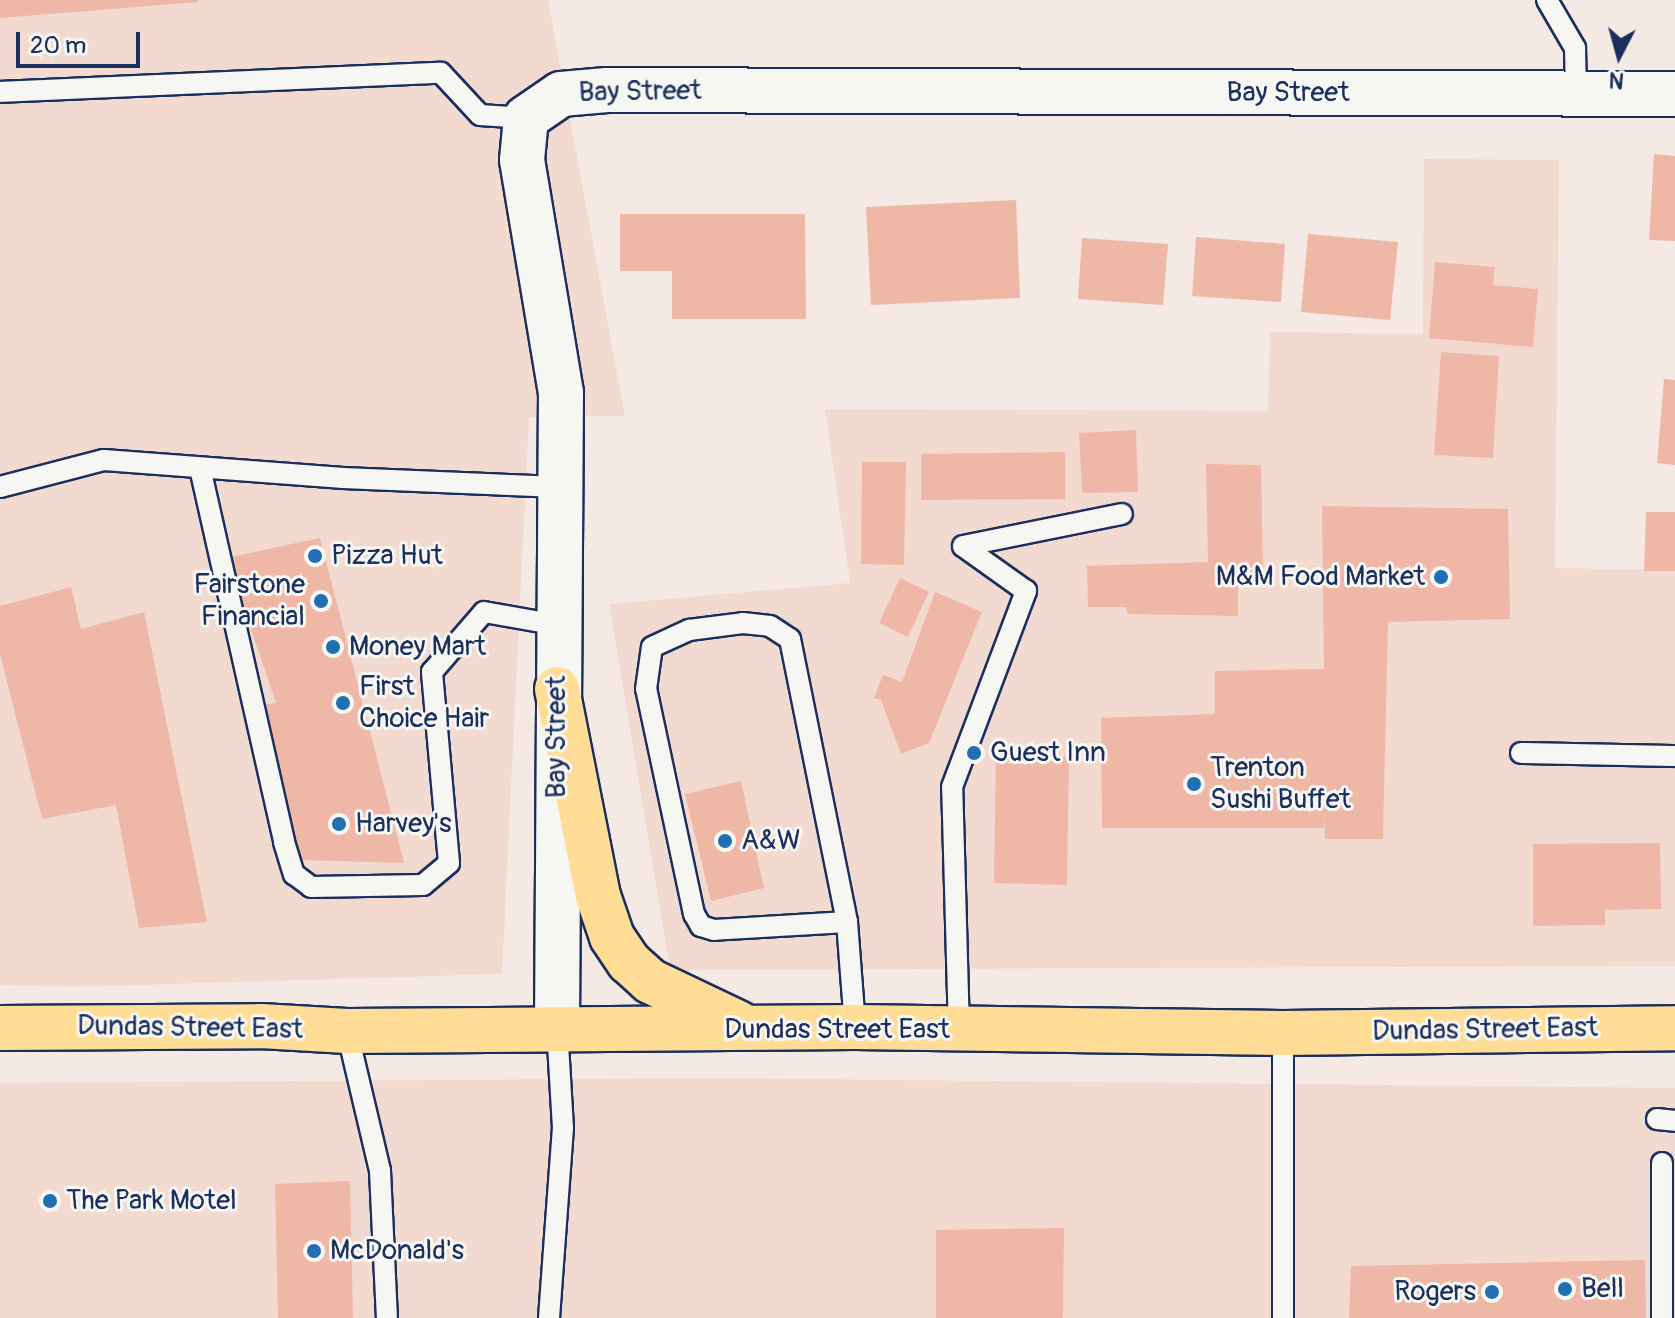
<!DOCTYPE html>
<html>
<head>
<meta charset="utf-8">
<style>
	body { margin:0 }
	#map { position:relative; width:1675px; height:1318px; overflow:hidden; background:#f5e9e3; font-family:Pangolin,sans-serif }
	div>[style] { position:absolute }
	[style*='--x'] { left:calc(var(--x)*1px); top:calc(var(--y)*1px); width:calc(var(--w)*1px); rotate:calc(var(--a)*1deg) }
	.built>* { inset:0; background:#f3dad1 }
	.building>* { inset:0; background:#efb7a6 }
	.roads { filter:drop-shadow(2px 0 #1b2f5e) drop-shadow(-2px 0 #1b2f5e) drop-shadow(0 2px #1b2f5e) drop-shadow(0 -2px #1b2f5e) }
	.service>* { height:20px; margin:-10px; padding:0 10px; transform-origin:10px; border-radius:10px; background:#f6f6f2 }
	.tertiary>* { height:44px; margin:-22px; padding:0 22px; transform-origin:22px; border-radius:22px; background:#f6f6f2 }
	.primary>* { height:44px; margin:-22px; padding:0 22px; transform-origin:22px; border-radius:22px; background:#ffdd96 }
	.dots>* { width:22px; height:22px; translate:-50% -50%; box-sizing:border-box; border:4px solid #f6f6f2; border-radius:50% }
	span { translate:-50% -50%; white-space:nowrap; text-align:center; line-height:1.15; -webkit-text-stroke:6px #f6f6f2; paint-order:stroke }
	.street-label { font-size:28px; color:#1b2f5e }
	.poi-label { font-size:28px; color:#1b2f5e }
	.left { translate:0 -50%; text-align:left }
	.right { translate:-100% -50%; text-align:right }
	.north { position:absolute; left:1579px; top:16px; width:80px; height:80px; -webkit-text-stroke:6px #f6f6f2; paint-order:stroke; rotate:186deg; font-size:22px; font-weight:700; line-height:32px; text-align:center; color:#1b2f5e }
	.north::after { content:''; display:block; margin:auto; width:28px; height:36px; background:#1b2f5e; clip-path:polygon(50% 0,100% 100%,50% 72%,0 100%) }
	.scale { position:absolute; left:16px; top:32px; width:124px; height:36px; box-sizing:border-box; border:4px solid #1b2f5e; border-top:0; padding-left:10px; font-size:24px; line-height:28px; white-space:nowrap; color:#1b2f5e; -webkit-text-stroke:6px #f6f6f2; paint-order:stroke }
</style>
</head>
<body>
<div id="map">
	<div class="built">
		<i style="clip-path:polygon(0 0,548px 0,625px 416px,529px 417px,502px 974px,73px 987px,0 985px)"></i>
		<i style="clip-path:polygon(1424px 159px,1559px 160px,1555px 568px,1675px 570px,1675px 966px,670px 970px,609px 604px,850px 583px,825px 409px,1268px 411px,1270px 332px,1423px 334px)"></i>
		<i style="clip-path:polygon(707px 1078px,1675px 1088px,1675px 1318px,0 1318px,0 1083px)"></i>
	</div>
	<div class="building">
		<i style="clip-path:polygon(0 0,198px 0,198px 2px,0 18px)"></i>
		<i style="clip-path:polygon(1654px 154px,1675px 156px,1675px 241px,1649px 240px)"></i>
		<i style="clip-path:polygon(1016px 200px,1020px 298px,871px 305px,866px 207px)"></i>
		<i style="clip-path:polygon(620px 214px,805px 214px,806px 319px,672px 319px,672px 271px,620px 271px)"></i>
		<i style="clip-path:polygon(1308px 234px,1398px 242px,1390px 320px,1301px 312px)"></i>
		<i style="clip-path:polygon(1196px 237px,1285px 244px,1281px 302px,1192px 296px)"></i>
		<i style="clip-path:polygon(1082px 238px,1168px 244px,1163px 305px,1078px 299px)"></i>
		<i style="clip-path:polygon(1435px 262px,1495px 267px,1493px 285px,1538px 289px,1533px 347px,1429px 338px)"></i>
		<i style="clip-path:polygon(1441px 352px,1499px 356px,1493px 458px,1434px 455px)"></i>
		<i style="clip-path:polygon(1664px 379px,1675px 380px,1675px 465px,1657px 463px)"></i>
		<i style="clip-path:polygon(1136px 430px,1138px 492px,1082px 493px,1079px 433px)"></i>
		<i style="clip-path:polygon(1065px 452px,1065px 499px,921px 500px,921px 454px)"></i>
		<i style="clip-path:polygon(862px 462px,906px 462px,904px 565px,861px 564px)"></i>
		<i style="clip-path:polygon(1206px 464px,1261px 465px,1263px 574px,1238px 573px,1238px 616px,1128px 614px,1126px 607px,1088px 607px,1087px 566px,1208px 562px)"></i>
		<i style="clip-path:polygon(1322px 506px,1508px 509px,1510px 619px,1388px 622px,1383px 839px,1325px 839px,1325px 817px,1324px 828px,1102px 828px,1101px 718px,1215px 714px,1215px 671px,1324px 669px)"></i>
		<i style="clip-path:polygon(1646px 512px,1675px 512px,1675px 571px,1644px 571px)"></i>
		<i style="clip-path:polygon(320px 538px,404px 863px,299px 860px,257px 706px,276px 703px,241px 600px,231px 557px)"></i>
		<i style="clip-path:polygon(900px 578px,929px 592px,908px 637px,879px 623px)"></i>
		<i style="clip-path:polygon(71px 587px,81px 629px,144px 612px,207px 922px,139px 928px,116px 805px,42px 819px,0 654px,0 606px)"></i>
		<i style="clip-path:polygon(935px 592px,982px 612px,929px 743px,901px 754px,881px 700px,874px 698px,883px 675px,902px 682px)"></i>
		<i style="clip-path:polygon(996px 755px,1069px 757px,1067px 885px,994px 883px)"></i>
		<i style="clip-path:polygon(741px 781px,764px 888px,711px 901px,685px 794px)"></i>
		<i style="clip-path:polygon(1660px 843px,1661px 909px,1605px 910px,1605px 925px,1533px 926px,1533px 844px)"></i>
		<i style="clip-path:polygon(350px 1181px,353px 1318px,278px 1318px,275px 1184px)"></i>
		<i style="clip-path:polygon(1064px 1228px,1063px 1318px,936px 1318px,936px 1230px)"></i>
		<i style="clip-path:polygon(1645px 1260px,1646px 1318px,1349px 1318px,1351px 1266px)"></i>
	</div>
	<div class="roads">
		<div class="service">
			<i style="--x:1547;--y:0;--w:56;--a:59.7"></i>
			<i style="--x:1575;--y:48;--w:45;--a:88.7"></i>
			<i style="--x:0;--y:92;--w:441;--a:-2.5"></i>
			<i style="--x:441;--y:73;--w:57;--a:47.1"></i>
			<i style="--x:480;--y:115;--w:46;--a:3.7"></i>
			<i style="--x:200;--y:468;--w:383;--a:77.3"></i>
			<i style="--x:284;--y:842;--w:34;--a:73"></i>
			<i style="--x:294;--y:874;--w:21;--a:37"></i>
			<i style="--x:311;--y:887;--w:112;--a:-1"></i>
			<i style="--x:423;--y:885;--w:34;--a:-40"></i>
			<i style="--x:449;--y:863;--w:192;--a:-95.1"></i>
			<i style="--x:432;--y:672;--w:79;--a:-49.1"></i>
			<i style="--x:484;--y:612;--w:75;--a:10"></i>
			<i style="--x:0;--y:487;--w:107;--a:-14.6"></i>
			<i style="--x:104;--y:460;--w:240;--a:4.3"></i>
			<i style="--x:343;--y:478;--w:216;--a:2.4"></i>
			<i style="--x:1521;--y:753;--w:154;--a:1.1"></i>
			<i style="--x:847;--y:922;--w:133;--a:176.6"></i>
			<i style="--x:714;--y:930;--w:14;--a:-163"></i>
			<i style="--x:701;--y:926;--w:14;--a:-120"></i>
			<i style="--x:694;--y:914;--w:230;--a:-102"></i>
			<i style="--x:646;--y:689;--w:42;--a:-81.9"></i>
			<i style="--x:652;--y:647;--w:41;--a:-24.7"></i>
			<i style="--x:689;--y:630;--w:54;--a:-7.4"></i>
			<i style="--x:743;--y:623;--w:27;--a:6"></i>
			<i style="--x:770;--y:626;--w:24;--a:33"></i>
			<i style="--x:790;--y:639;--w:289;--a:78.6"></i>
			<i style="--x:847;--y:922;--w:105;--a:85.6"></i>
			<i style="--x:347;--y:1031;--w:144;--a:76.7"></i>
			<i style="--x:380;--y:1171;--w:147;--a:87.3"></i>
			<i style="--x:959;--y:1031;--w:244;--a:-91.6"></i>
			<i style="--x:952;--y:787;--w:210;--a:-69.3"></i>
			<i style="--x:1026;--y:591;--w:77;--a:-144.5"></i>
			<i style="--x:963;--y:546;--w:162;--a:-11.4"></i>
			<i style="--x:1283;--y:1033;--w:285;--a:90"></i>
			<i style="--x:1657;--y:1119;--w:18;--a:6"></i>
			<i style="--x:1662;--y:1163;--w:155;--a:90"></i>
			<i style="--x:549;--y:1318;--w:191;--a:-85.8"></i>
			<i style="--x:563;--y:1128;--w:101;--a:-93.4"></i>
		</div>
		<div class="tertiary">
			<i style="--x:557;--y:1027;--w:634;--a:-89.64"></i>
			<i style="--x:561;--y:393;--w:236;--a:-99.5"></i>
			<i style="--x:522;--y:160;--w:42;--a:-84.6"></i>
			<i style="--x:526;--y:118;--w:42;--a:-34.4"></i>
			<i style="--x:561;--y:94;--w:46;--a:-5"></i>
			<i style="--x:607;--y:90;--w:1068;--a:0.21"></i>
		</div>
		<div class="primary">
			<i style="--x:557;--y:689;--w:211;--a:78.8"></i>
			<i style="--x:598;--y:896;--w:43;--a:71.1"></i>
			<i style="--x:612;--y:937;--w:30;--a:56"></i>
			<i style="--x:629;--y:962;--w:28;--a:42"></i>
			<i style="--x:650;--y:981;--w:98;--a:25.5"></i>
			<i style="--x:0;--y:1028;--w:261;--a:-0.4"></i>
			<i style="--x:261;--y:1026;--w:86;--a:3.3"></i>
			<i style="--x:347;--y:1031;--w:508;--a:-0.45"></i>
			<i style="--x:855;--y:1027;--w:428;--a:0.8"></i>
			<i style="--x:1283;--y:1033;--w:392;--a:-0.7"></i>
		</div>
	</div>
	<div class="dots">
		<i style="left:315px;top:556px;background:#1f6fb2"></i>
		<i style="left:1441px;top:577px;background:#1f6fb2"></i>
		<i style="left:321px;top:601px;background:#1f6fb2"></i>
		<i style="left:333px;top:647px;background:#1f6fb2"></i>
		<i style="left:343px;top:703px;background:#1f6fb2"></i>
		<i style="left:974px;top:753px;background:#1f6fb2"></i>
		<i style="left:1194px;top:784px;background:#1f6fb2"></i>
		<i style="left:339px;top:824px;background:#1f6fb2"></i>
		<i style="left:725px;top:841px;background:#1f6fb2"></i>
		<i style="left:50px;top:1201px;background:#1f6fb2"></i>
		<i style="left:314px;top:1251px;background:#1f6fb2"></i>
		<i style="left:1565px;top:1289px;background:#1f6fb2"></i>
		<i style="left:1492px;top:1292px;background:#1f6fb2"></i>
	</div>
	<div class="street-label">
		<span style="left:640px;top:92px;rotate:-1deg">Bay Street</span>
		<span style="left:1288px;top:93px">Bay Street</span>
		<span style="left:557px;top:737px;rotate:-90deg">Bay Street</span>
		<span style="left:190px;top:1028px;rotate:1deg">Dundas Street East</span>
		<span style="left:837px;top:1030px">Dundas Street East</span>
		<span style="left:1485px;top:1030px;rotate:-1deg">Dundas Street East</span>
	</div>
	<div class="poi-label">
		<span class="left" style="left:331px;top:556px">Pizza Hut</span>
		<span class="right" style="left:1425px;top:577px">M&amp;M Food Market</span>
		<span class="right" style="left:305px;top:601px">Fairstone<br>Financial</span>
		<span class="left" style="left:349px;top:647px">Money Mart</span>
		<span class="left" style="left:359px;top:703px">First<br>Choice Hair</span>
		<span class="left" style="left:990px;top:753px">Guest Inn</span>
		<span class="left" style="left:1210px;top:784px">Trenton<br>Sushi Buffet</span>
		<span class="left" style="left:355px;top:824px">Harvey's</span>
		<span class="left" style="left:741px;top:841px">A&amp;W</span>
		<span class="left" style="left:66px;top:1201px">The Park Motel</span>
		<span class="left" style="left:330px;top:1251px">McDonald's</span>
		<span class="left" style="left:1581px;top:1289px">Bell</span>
		<span class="right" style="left:1476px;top:1292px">Rogers</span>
	</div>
	<div class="north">N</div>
	<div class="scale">20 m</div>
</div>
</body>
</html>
